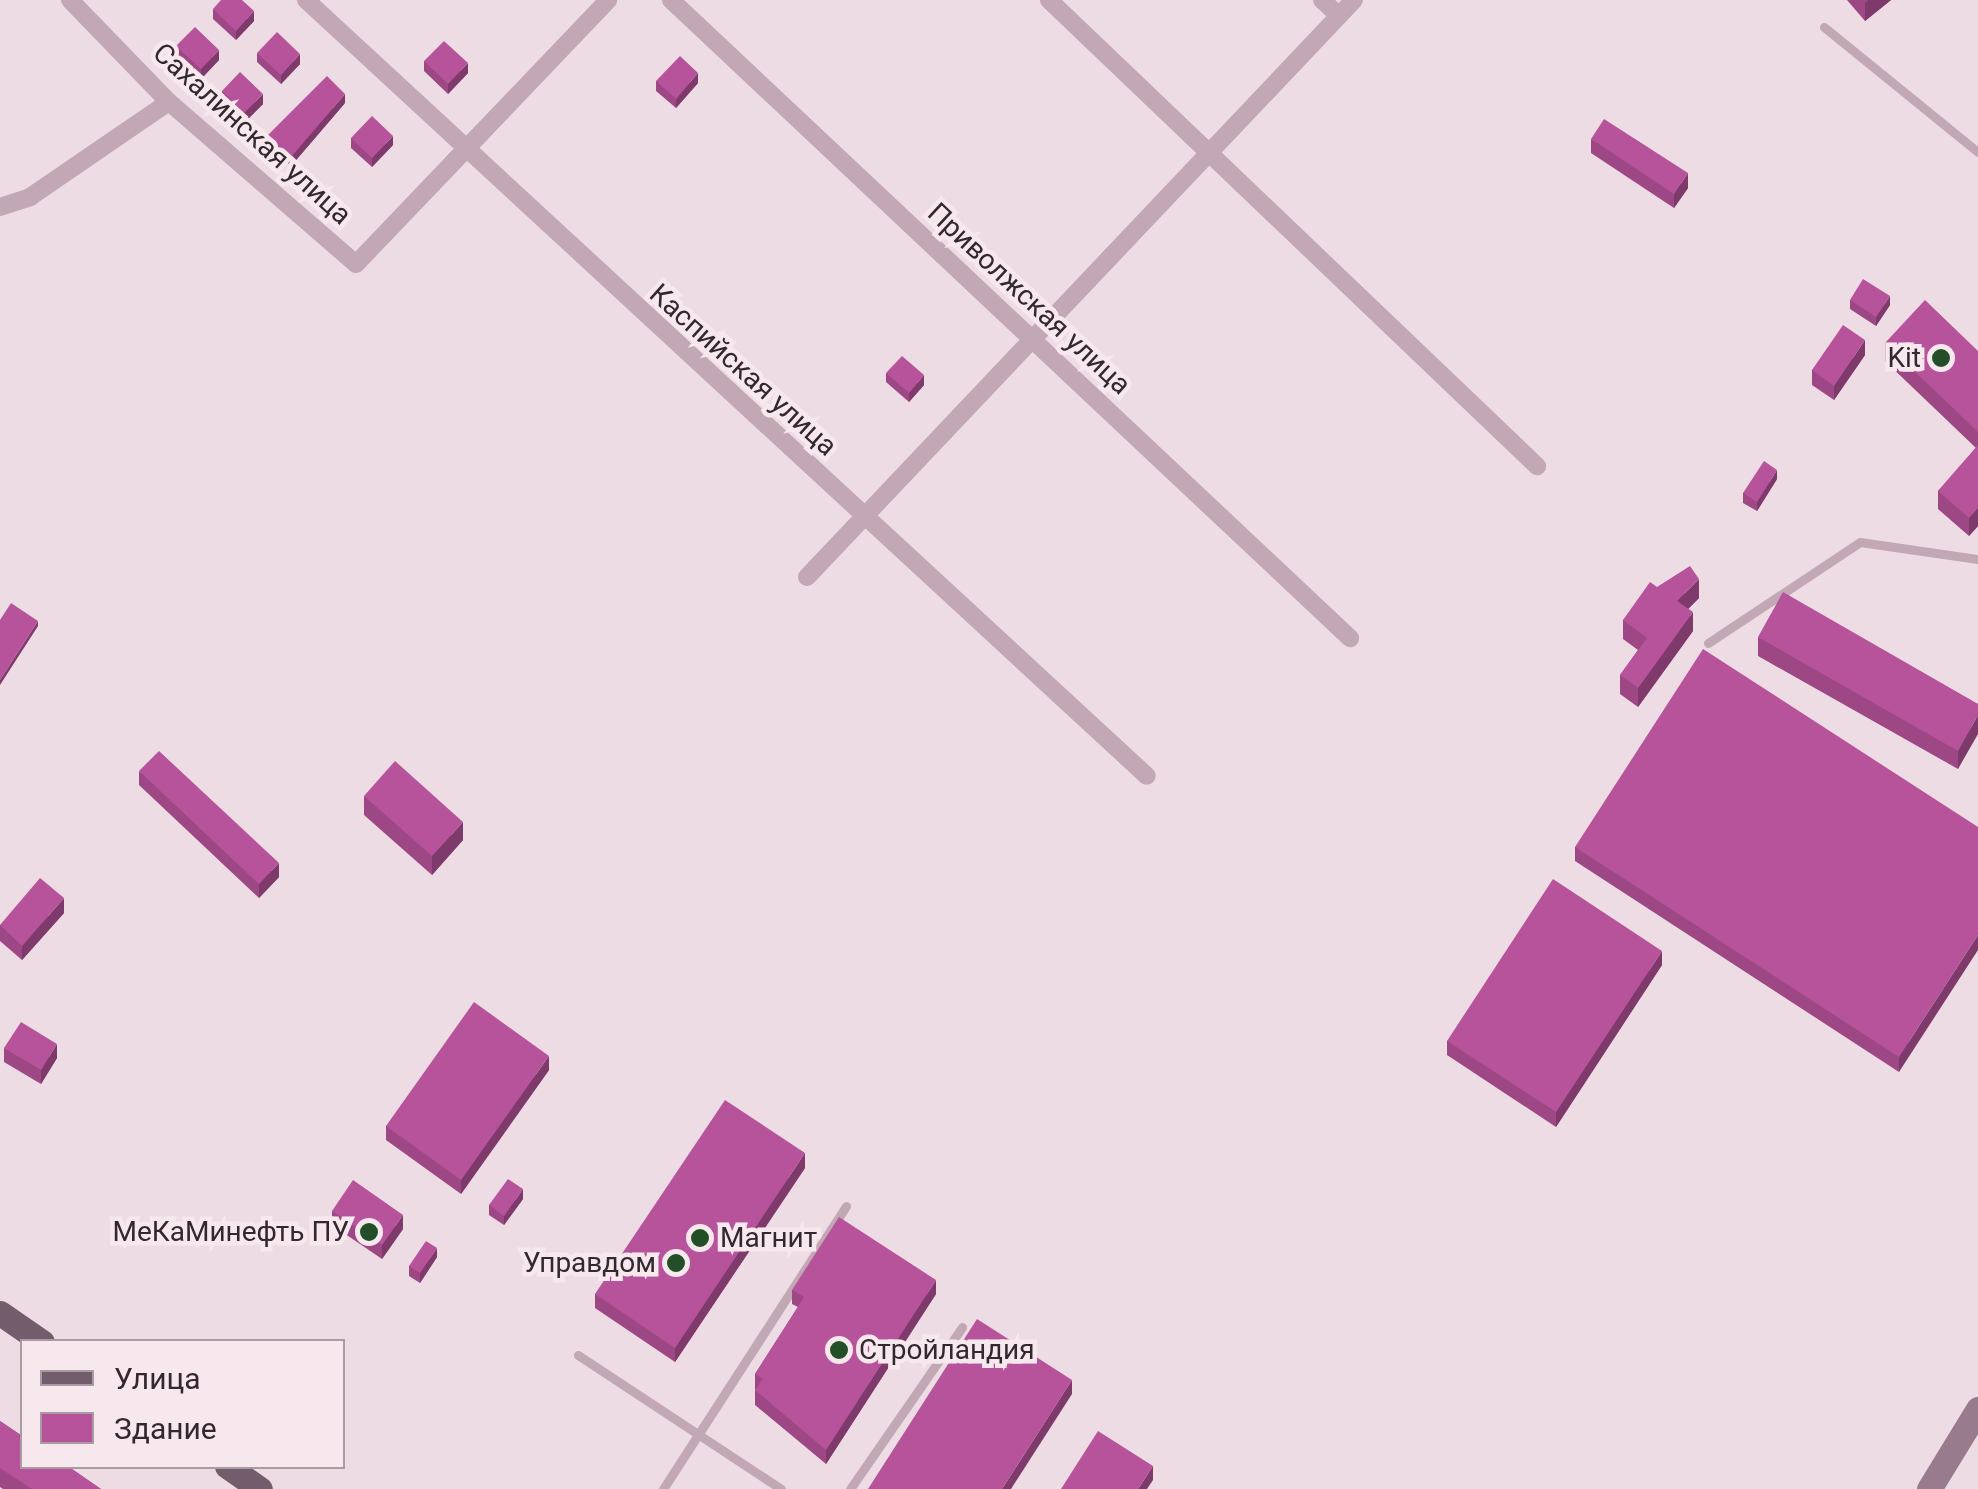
<!DOCTYPE html>
<html>
<head>
<meta charset="utf-8">
<style>
	body { margin:0 }
	#map { position:relative; width:1978px; height:1489px; overflow:hidden; background:#eedce4; font-family:Roboto,sans-serif }
	div>[style] { position:absolute }
	[style*='--x'] { left:calc(var(--x)*1px); top:calc(var(--y)*1px); width:calc(var(--w)*1px); rotate:calc(var(--a)*1deg) }
	.lane>* { height:9px; margin:-4.5px; padding:0 4.5px; transform-origin:4.5px; border-radius:4.5px; background:#c2a7b5 }
	.street>* { height:18px; margin:-9px; padding:0 9px; transform-origin:9px; border-radius:9px; background:#c2a7b5 }
	.secondary>* { height:25px; margin:-12.5px; padding:0 12.5px; transform-origin:12.5px; border-radius:12.5px; background:#987c8d }
	.primary>* { height:25px; margin:-12.5px; padding:0 12.5px; transform-origin:12.5px; border-radius:12.5px; background:#735c6b }
	.wall>* { inset:0; background:#9d4785 }
	.shaded-wall>* { inset:0; background:#7f3a6c }
	.building>* { inset:0; background:#b6539b }
	.dots>* { width:28px; height:28px; translate:-50% -50%; box-sizing:border-box; border:5px solid #f7e8ee; border-radius:50% }
	span { translate:-50% -50%; white-space:nowrap; text-align:center; line-height:1.15; -webkit-text-stroke:9px #f7e8ee; paint-order:stroke }
	.street-label { font-size:28px; color:#332830 }
	.poi-label { font-size:28px; color:#332830 }
	.right { translate:-100% -50%; text-align:right }
	.left { translate:0 -50%; text-align:left }
	.legend { position:absolute; left:20px; top:1339px; width:325px; height:130px; box-sizing:border-box; background:#f7e8ee; border:2px solid #a99ba2; margin:0; padding:12px 18px; list-style:none; font-size:30px; color:#332830 }
	.legend li { display:flex; align-items:center; gap:20px; height:50px }
	.legend b { width:50px; border:2px solid #a99ba2 }
</style>
</head>
<body>
<div id="map">
	<div class="lane">
		<i style="--x:1824;--y:27;--w:198;--a:39.1"></i>
		<i style="--x:1708;--y:643;--w:182;--a:-33.6"></i>
		<i style="--x:1860;--y:542;--w:119;--a:8.2"></i>
		<i style="--x:578;--y:1355;--w:243;--a:33.4"></i>
		<i style="--x:663;--y:1489;--w:337;--a:-57.1"></i>
		<i style="--x:850;--y:1489;--w:197;--a:-55.3"></i>
	</div>
	<div class="street">
		<i style="--x:70;--y:0;--w:142;--a:45.9"></i>
		<i style="--x:169;--y:102;--w:247;--a:40.9"></i>
		<i style="--x:356;--y:264;--w:365;--a:-46.3"></i>
		<i style="--x:306;--y:0;--w:1144;--a:42.7"></i>
		<i style="--x:671;--y:0;--w:932;--a:43.22"></i>
		<i style="--x:1049;--y:0;--w:675;--a:43.68"></i>
		<i style="--x:1322;--y:0;--w:23;--a:43"></i>
		<i style="--x:0;--y:207;--w:32;--a:-18"></i>
		<i style="--x:30;--y:197;--w:168;--a:-34.4"></i>
		<i style="--x:807;--y:577;--w:795;--a:-46.53"></i>
	</div>
	<div class="secondary">
		<i style="--x:1929;--y:1489;--w:94;--a:-58.5"></i>
	</div>
	<div class="primary">
		<i style="--x:0;--y:1313;--w:51;--a:34.6"></i>
		<i style="--x:227;--y:1466;--w:40;--a:34.9"></i>
	</div>
	<div class="wall">
		<i style="clip-path:polygon(1847px 0,1891px 0,1865px 21px)"></i>
		<i style="clip-path:polygon(213px 9px,254px 21px,236px 40px,213px 19px)"></i>
		<i style="clip-path:polygon(176px 46px,219px 60px,201px 79px,176px 56px)"></i>
		<i style="clip-path:polygon(257px 53px,300px 64px,281px 84px,257px 62px)"></i>
		<i style="clip-path:polygon(424px 61px,468px 73px,448px 94px,424px 71px)"></i>
		<i style="clip-path:polygon(656px 81px,698px 83px,676px 108px,656px 91px)"></i>
		<i style="clip-path:polygon(222px 91px,263px 104px,244px 123px,222px 101px)"></i>
		<i style="clip-path:polygon(345px 103px,291px 166px,268px 144px,268px 135px)"></i>
		<i style="clip-path:polygon(351px 138px,393px 145px,372px 167px,351px 148px)"></i>
		<i style="clip-path:polygon(1591px 139px,1688px 188px,1674px 208px,1591px 153px)"></i>
		<i style="clip-path:polygon(1850px 300px,1890px 305px,1876px 326px,1850px 309px)"></i>
		<i style="clip-path:polygon(1885px 343px,1978px 351px,1978px 526px,1969px 536px,1938px 509px,1938px 491px,1976px 448px,1885px 361px)"></i>
		<i style="clip-path:polygon(1865px 355px,1834px 400px,1812px 385px,1812px 370px)"></i>
		<i style="clip-path:polygon(886px 373px,924px 385px,909px 402px,886px 382px)"></i>
		<i style="clip-path:polygon(1777px 479px,1757px 511px,1743px 503px,1743px 493px)"></i>
		<i style="clip-path:polygon(1657px 587px,1699px 598px,1688px 609px,1693px 631px,1638px 707px,1620px 694px,1620px 675px,1638px 650px,1623px 639px,1623px 620px)"></i>
		<i style="clip-path:polygon(1758px 637px,1978px 704px,1958px 769px,1758px 656px)"></i>
		<i style="clip-path:polygon(139px 771px,279px 877px,259px 898px,139px 785px)"></i>
		<i style="clip-path:polygon(364px 796px,463px 840px,432px 875px,364px 815px)"></i>
		<i style="clip-path:polygon(1978px 827px,1899px 1072px,1575px 861px,1575px 847px)"></i>
		<i style="clip-path:polygon(64px 913px,22px 960px,0 941px,0 925px)"></i>
		<i style="clip-path:polygon(1662px 965px,1556px 1127px,1447px 1055px,1447px 1041px)"></i>
		<i style="clip-path:polygon(4px 1048px,57px 1058px,41px 1084px,4px 1062px)"></i>
		<i style="clip-path:polygon(549px 1070px,461px 1194px,386px 1140px,386px 1126px)"></i>
		<i style="clip-path:polygon(805px 1168px,675px 1362px,595px 1308px,595px 1294px)"></i>
		<i style="clip-path:polygon(523px 1199px,504px 1225px,489px 1215px,489px 1205px)"></i>
		<i style="clip-path:polygon(332px 1211px,403px 1229px,382px 1259px,332px 1225px)"></i>
		<i style="clip-path:polygon(437px 1257px,420px 1283px,409px 1276px,409px 1266px)"></i>
		<i style="clip-path:polygon(792px 1290px,936px 1294px,826px 1464px,755px 1405px,755px 1374px,798px 1307px,792px 1304px)"></i>
		<i style="clip-path:polygon(0 1421px,101px 1489px,3px 1489px,0 1487px)"></i>
	</div>
	<div class="shaded-wall">
		<i style="clip-path:polygon(1868px 0,1891px 0,1865px 21px,1865px 3px)"></i>
		<i style="clip-path:polygon(254px 11px,254px 21px,236px 40px,236px 31px)"></i>
		<i style="clip-path:polygon(219px 50px,219px 60px,201px 79px,201px 69px)"></i>
		<i style="clip-path:polygon(300px 54px,300px 64px,281px 84px,281px 75px)"></i>
		<i style="clip-path:polygon(468px 63px,468px 73px,448px 94px,448px 84px)"></i>
		<i style="clip-path:polygon(698px 73px,698px 83px,676px 108px,676px 99px)"></i>
		<i style="clip-path:polygon(263px 94px,263px 104px,244px 123px,244px 113px)"></i>
		<i style="clip-path:polygon(345px 94px,345px 103px,291px 166px,291px 157px)"></i>
		<i style="clip-path:polygon(393px 136px,393px 145px,372px 167px,372px 158px)"></i>
		<i style="clip-path:polygon(1688px 173px,1688px 188px,1674px 208px,1674px 194px)"></i>
		<i style="clip-path:polygon(1890px 296px,1890px 305px,1876px 326px,1876px 317px)"></i>
		<i style="clip-path:polygon(1865px 340px,1865px 355px,1834px 400px,1834px 386px)"></i>
		<i style="clip-path:polygon(924px 375px,924px 385px,909px 402px,909px 393px)"></i>
		<i style="clip-path:polygon(1777px 470px,1777px 479px,1757px 511px,1757px 502px)"></i>
		<i style="clip-path:polygon(1978px 508px,1978px 526px,1969px 536px,1969px 518px)"></i>
		<i style="clip-path:polygon(1699px 579px,1699px 598px,1677px 620px,1677px 601px)"></i>
		<i style="clip-path:polygon(1693px 612px,1693px 631px,1638px 707px,1638px 688px)"></i>
		<i style="clip-path:polygon(38px 621px,38px 626px,0 685px,0 680px)"></i>
		<i style="clip-path:polygon(1978px 715px,1978px 734px,1958px 769px,1958px 751px)"></i>
		<i style="clip-path:polygon(463px 822px,463px 840px,432px 875px,432px 856px)"></i>
		<i style="clip-path:polygon(279px 863px,279px 877px,259px 898px,259px 884px)"></i>
		<i style="clip-path:polygon(64px 898px,64px 913px,22px 960px,22px 946px)"></i>
		<i style="clip-path:polygon(1978px 935px,1978px 950px,1899px 1072px,1899px 1057px)"></i>
		<i style="clip-path:polygon(1662px 951px,1662px 965px,1556px 1127px,1556px 1112px)"></i>
		<i style="clip-path:polygon(57px 1044px,57px 1058px,41px 1084px,41px 1070px)"></i>
		<i style="clip-path:polygon(549px 1056px,549px 1070px,461px 1194px,461px 1180px)"></i>
		<i style="clip-path:polygon(805px 1153px,805px 1168px,675px 1362px,675px 1348px)"></i>
		<i style="clip-path:polygon(523px 1189px,523px 1199px,504px 1225px,504px 1216px)"></i>
		<i style="clip-path:polygon(403px 1215px,403px 1229px,382px 1259px,382px 1245px)"></i>
		<i style="clip-path:polygon(437px 1248px,437px 1257px,420px 1283px,420px 1273px)"></i>
		<i style="clip-path:polygon(936px 1280px,936px 1294px,826px 1464px,826px 1450px)"></i>
		<i style="clip-path:polygon(1072px 1380px,1072px 1394px,1011px 1489px,1002px 1489px)"></i>
		<i style="clip-path:polygon(1153px 1466px,1153px 1480px,1147px 1489px,1138px 1489px)"></i>
	</div>
	<div class="building">
		<i style="clip-path:polygon(221px 0,242px 0,254px 11px,236px 31px,213px 9px)"></i>
		<i style="clip-path:polygon(195px 27px,219px 50px,201px 69px,176px 46px)"></i>
		<i style="clip-path:polygon(277px 32px,300px 54px,281px 75px,257px 53px)"></i>
		<i style="clip-path:polygon(444px 41px,468px 63px,448px 84px,424px 61px)"></i>
		<i style="clip-path:polygon(680px 56px,698px 73px,676px 99px,656px 81px)"></i>
		<i style="clip-path:polygon(240px 72px,263px 94px,244px 113px,222px 91px)"></i>
		<i style="clip-path:polygon(327px 76px,345px 94px,291px 157px,268px 135px)"></i>
		<i style="clip-path:polygon(372px 116px,393px 136px,372px 158px,351px 138px)"></i>
		<i style="clip-path:polygon(1604px 119px,1688px 173px,1674px 194px,1591px 139px)"></i>
		<i style="clip-path:polygon(1863px 279px,1890px 296px,1876px 317px,1850px 300px)"></i>
		<i style="clip-path:polygon(1925px 300px,1978px 351px,1978px 432px,1885px 343px)"></i>
		<i style="clip-path:polygon(1843px 325px,1865px 340px,1834px 386px,1812px 370px)"></i>
		<i style="clip-path:polygon(902px 356px,924px 375px,909px 393px,886px 373px)"></i>
		<i style="clip-path:polygon(1978px 445px,1978px 508px,1969px 518px,1938px 491px)"></i>
		<i style="clip-path:polygon(1764px 461px,1777px 470px,1757px 502px,1743px 493px)"></i>
		<i style="clip-path:polygon(1690px 566px,1699px 579px,1677px 601px,1693px 612px,1638px 688px,1620px 675px,1647px 638px,1623px 620px,1650px 582px,1657px 587px)"></i>
		<i style="clip-path:polygon(1783px 592px,1978px 704px,1978px 715px,1958px 751px,1758px 637px)"></i>
		<i style="clip-path:polygon(11px 603px,38px 621px,0 680px,0 620px)"></i>
		<i style="clip-path:polygon(1703px 649px,1978px 827px,1978px 935px,1899px 1057px,1575px 847px)"></i>
		<i style="clip-path:polygon(159px 751px,279px 863px,259px 884px,139px 771px)"></i>
		<i style="clip-path:polygon(395px 761px,463px 822px,432px 856px,364px 796px)"></i>
		<i style="clip-path:polygon(40px 878px,64px 898px,22px 946px,0 925px)"></i>
		<i style="clip-path:polygon(1553px 879px,1662px 951px,1556px 1112px,1447px 1041px)"></i>
		<i style="clip-path:polygon(474px 1002px,549px 1056px,461px 1180px,386px 1126px)"></i>
		<i style="clip-path:polygon(21px 1022px,57px 1044px,41px 1070px,4px 1048px)"></i>
		<i style="clip-path:polygon(725px 1100px,805px 1153px,675px 1348px,595px 1294px)"></i>
		<i style="clip-path:polygon(508px 1179px,523px 1189px,504px 1216px,489px 1205px)"></i>
		<i style="clip-path:polygon(353px 1180px,403px 1215px,382px 1245px,332px 1211px)"></i>
		<i style="clip-path:polygon(839px 1217px,936px 1280px,826px 1450px,755px 1390px,763px 1379px,755px 1374px,804px 1297px,792px 1290px)"></i>
		<i style="clip-path:polygon(426px 1241px,437px 1248px,420px 1273px,409px 1266px)"></i>
		<i style="clip-path:polygon(977px 1319px,1072px 1380px,1002px 1489px,868px 1489px)"></i>
		<i style="clip-path:polygon(0 1421px,22px 1436px,22px 1466px,68px 1466px,101px 1489px,32px 1489px,0 1468px)"></i>
		<i style="clip-path:polygon(1098px 1431px,1153px 1466px,1138px 1489px,1061px 1489px)"></i>
	</div>
	<div class="dots">
		<i style="left:1941px;top:358px;background:#234f28"></i>
		<i style="left:369px;top:1232px;background:#234f28"></i>
		<i style="left:700px;top:1238px;background:#234f28"></i>
		<i style="left:676px;top:1263px;background:#234f28"></i>
		<i style="left:839px;top:1350px;background:#234f28"></i>
	</div>
	<div class="street-label">
		<span style="left:252px;top:134px;rotate:42deg">Сахалинская улица</span>
		<span style="left:1029px;top:299px;rotate:43deg">Приволжская улица</span>
		<span style="left:743px;top:370px;rotate:42deg">Каспийская улица</span>
	</div>
	<div class="poi-label">
		<span class="right" style="left:1921px;top:358px">Kit</span>
		<span class="right" style="left:349px;top:1232px">МеКаМинефть ПУ</span>
		<span class="left" style="left:720px;top:1238px">Магнит</span>
		<span class="right" style="left:656px;top:1263px">Управдом</span>
		<span class="left" style="left:859px;top:1350px">Стройландия</span>
	</div>
	<ul class="legend">
	<li><b style="height:12px;background:#735c6b"></b>Улица</li>
	<li><b style="height:28px;background:#b6539b"></b>Здание</li>
	</ul>
</div>
</body>
</html>
